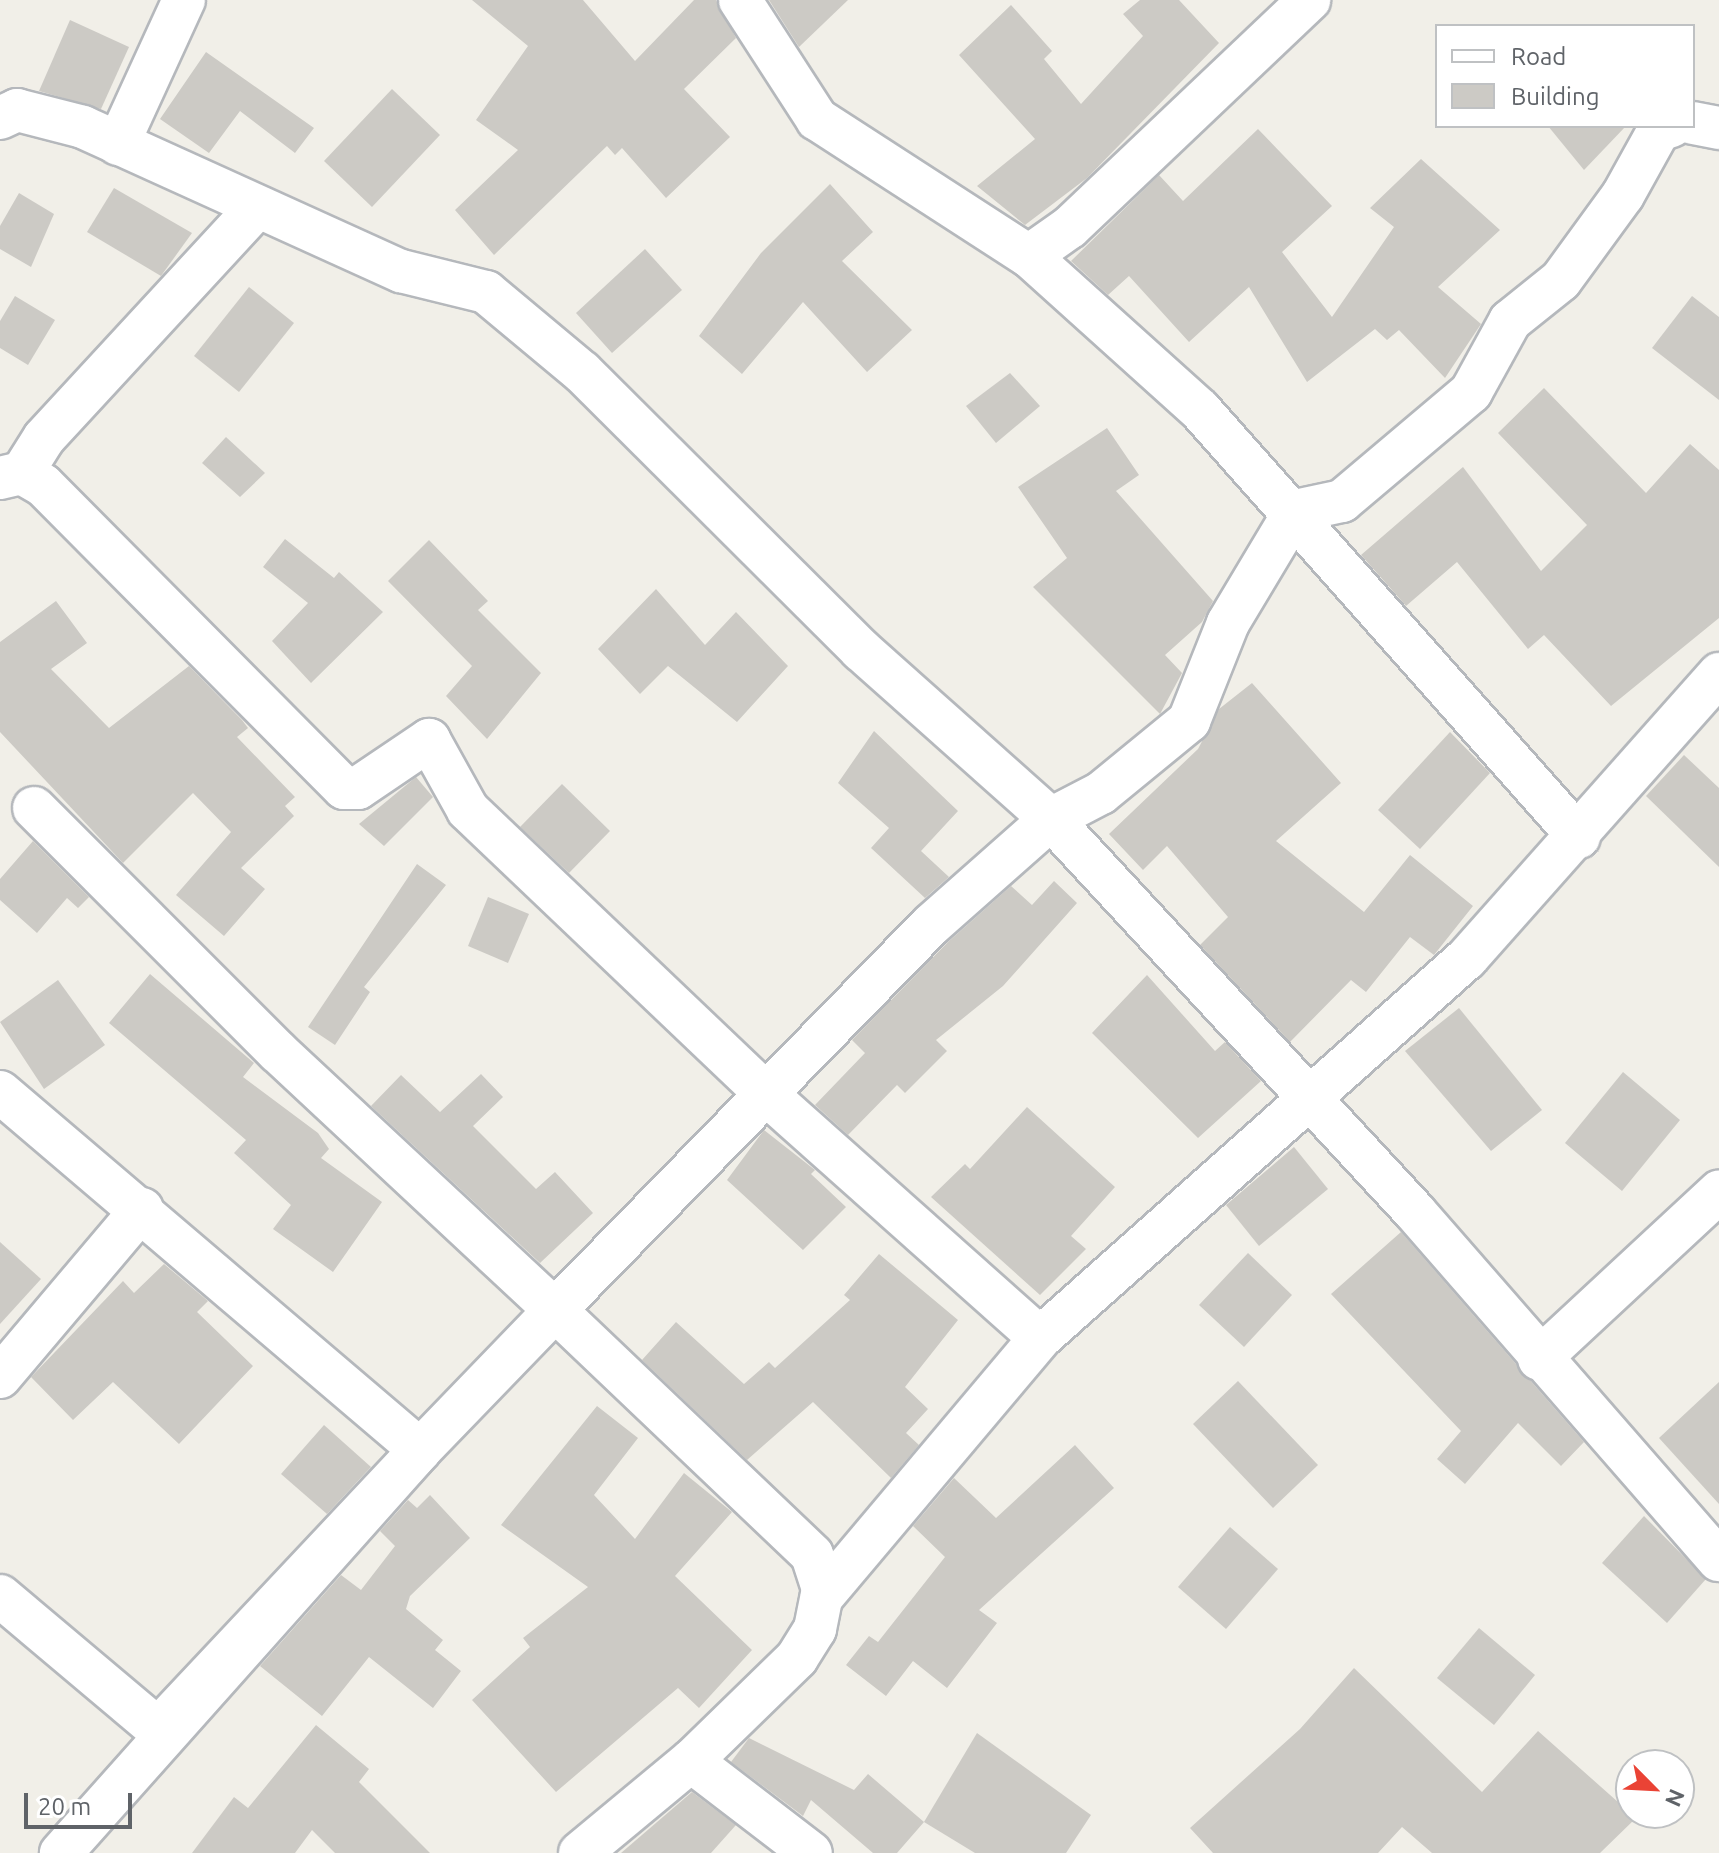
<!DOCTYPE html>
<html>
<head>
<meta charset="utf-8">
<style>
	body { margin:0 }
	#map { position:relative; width:1719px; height:1853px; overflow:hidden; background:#f1efe8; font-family:Ubuntu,sans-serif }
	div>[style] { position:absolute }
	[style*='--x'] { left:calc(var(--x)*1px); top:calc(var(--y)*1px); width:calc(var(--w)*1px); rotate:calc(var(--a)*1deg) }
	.building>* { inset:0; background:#cccac5 }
	.roads { filter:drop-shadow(2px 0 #b5b8bc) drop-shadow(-2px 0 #b5b8bc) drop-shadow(0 2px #b5b8bc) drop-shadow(0 -2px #b5b8bc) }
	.minor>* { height:42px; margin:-21px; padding:0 21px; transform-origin:21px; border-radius:21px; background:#fff }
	span { translate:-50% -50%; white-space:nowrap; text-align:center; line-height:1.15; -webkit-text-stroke:7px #fff; paint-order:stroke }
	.legend { position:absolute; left:1435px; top:24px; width:260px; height:104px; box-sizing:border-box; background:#fff; border:2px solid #bfc1c3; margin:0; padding:10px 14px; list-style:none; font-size:24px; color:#5f6368 }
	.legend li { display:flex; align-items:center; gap:16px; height:40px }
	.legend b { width:40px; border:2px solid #bfc1c3 }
	.north { position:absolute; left:1615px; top:1749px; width:80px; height:80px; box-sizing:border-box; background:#fff; border:2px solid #bfc1c3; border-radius:50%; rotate:114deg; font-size:22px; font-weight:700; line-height:32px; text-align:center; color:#5f6368 }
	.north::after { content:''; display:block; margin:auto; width:28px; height:36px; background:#ea4335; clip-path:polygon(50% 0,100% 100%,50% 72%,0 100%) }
	.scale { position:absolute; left:24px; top:1793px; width:108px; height:36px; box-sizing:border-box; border:4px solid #5f6368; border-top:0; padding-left:10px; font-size:24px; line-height:28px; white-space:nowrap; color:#5f6368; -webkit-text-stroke:6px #fff; paint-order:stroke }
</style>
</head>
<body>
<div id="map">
	<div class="building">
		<i style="clip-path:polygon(472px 0,583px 0,635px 61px,694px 0,716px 0,736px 38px,684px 89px,730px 137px,666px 198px,622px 148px,615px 155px,607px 146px,494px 255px,455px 210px,518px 150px,476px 120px,528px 46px)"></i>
		<i style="clip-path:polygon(769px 0,848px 0,799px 47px)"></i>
		<i style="clip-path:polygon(1140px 0,1179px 0,1219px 43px,1087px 178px,1025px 225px,977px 186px,1035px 139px,959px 55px,1011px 5px,1052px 51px,1044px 59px,1081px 104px,1143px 36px,1123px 14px)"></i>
		<i style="clip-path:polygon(70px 20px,129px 47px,101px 109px,39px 91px)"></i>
		<i style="clip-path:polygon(206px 52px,314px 128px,295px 153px,240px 111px,209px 153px,160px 119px)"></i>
		<i style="clip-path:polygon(392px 89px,440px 135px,372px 207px,324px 161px)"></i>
		<i style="clip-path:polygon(1548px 126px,1626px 126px,1584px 170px)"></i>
		<i style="clip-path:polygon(1258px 129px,1332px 206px,1282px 252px,1332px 317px,1394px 227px,1370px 208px,1421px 159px,1500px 230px,1438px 287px,1481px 324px,1445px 378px,1399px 330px,1387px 340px,1375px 329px,1307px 382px,1249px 287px,1189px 342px,1129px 276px,1108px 295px,1071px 261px,1159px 175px,1183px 201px)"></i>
		<i style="clip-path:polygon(830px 184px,873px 232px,842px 261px,912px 330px,867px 372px,803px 302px,742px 374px,699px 336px,761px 253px)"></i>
		<i style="clip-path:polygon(114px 188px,192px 233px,161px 276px,87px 232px)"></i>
		<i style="clip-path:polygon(19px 193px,54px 214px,31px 267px,0 249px,0 226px)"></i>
		<i style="clip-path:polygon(645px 249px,682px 290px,612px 353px,576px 313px)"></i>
		<i style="clip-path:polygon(249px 287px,294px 323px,239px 392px,194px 356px)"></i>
		<i style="clip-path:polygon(15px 296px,55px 320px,28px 365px,0 348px,0 321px)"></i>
		<i style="clip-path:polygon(1692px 296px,1719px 317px,1719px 400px,1652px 348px)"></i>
		<i style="clip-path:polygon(1010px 373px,1040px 406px,996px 443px,966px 406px)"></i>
		<i style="clip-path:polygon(1544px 388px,1646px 493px,1690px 444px,1719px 470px,1719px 618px,1611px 706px,1544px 635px,1528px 649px,1457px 562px,1406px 606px,1361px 555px,1463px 467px,1541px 571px,1587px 525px,1498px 433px)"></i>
		<i style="clip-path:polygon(1107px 428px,1139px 475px,1116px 491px,1213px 601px,1202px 622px,1165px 655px,1182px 673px,1160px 714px,1033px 587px,1067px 558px,1018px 487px)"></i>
		<i style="clip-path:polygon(226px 437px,265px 473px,240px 497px,202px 463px)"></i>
		<i style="clip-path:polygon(285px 539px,334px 578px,339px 572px,383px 612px,311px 683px,272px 641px,308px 603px,263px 567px)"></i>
		<i style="clip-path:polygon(429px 540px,488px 601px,478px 610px,541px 673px,487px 739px,446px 696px,472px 666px,388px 581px)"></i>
		<i style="clip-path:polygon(656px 589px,705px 645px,736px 612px,788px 666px,737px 722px,668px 666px,640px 694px,598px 649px)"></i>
		<i style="clip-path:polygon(56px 601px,87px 643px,51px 669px,109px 728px,189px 666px,242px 720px,248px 728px,237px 737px,295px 797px,285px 806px,294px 816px,241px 868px,265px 889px,224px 936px,176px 895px,231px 832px,193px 793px,123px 863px,0 732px,0 642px)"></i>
		<i style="clip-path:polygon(1252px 683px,1341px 783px,1276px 841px,1364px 912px,1410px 855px,1473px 906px,1434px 955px,1410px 937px,1366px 992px,1351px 980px,1290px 1042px,1200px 945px,1228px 917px,1167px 846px,1143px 870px,1109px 834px,1198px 749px,1219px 709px)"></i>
		<i style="clip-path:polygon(874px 731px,958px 811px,921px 851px,949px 877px,925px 898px,871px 848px,889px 828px,838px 783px)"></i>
		<i style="clip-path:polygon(1450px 732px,1490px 773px,1420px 849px,1378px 810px)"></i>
		<i style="clip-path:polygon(1684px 755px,1719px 788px,1719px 867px,1646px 796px)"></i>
		<i style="clip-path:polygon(416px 777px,433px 797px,384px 846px,359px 824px)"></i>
		<i style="clip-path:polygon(562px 784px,610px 831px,569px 873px,520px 827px)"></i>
		<i style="clip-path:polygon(33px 841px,89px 897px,78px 908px,67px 898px,37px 933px,0 900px,0 879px)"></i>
		<i style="clip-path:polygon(417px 864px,446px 885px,364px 987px,370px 992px,335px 1045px,308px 1027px)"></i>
		<i style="clip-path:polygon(1054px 881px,1077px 903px,1003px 986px,936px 1040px,947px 1051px,905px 1093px,897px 1085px,848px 1135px,815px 1105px,865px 1053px,852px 1040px,948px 942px,1011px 886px,1032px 905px)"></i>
		<i style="clip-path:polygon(488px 897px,529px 914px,508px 963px,468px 946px)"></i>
		<i style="clip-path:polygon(150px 974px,254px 1063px,243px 1077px,318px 1133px,329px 1149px,321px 1158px,382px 1202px,333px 1272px,273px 1229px,291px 1205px,234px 1153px,246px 1140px,109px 1023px)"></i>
		<i style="clip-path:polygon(1147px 975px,1215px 1051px,1225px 1042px,1261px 1081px,1198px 1138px,1092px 1033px)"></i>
		<i style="clip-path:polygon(58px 980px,105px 1045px,44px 1089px,0 1022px)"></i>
		<i style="clip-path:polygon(1459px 1008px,1542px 1110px,1491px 1151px,1405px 1051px)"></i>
		<i style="clip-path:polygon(1623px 1072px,1680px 1120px,1622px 1191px,1565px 1143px)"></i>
		<i style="clip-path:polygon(481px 1074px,503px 1097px,473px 1126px,536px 1189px,555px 1172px,593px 1213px,540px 1263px,371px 1106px,401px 1075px,440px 1112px)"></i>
		<i style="clip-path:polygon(1027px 1107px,1115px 1187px,1071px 1236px,1086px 1249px,1040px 1295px,931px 1197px,965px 1164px,970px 1169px)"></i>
		<i style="clip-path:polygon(764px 1130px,815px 1170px,811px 1174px,846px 1207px,803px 1250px,727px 1180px)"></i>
		<i style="clip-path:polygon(1294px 1147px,1328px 1189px,1259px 1246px,1226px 1205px)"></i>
		<i style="clip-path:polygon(1401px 1232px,1584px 1442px,1561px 1466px,1518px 1423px,1465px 1484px,1437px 1459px,1461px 1431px,1331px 1294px)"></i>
		<i style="clip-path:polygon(0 1242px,41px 1279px,0 1324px)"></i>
		<i style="clip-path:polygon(1248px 1253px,1292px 1295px,1244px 1347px,1199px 1305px)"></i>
		<i style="clip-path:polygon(879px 1254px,958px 1320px,905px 1387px,928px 1409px,906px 1433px,919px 1445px,891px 1478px,813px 1402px,747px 1460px,642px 1360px,676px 1322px,744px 1384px,769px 1362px,775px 1368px,850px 1300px,844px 1295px)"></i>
		<i style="clip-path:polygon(164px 1264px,208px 1301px,197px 1312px,253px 1366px,179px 1444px,113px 1382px,73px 1420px,31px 1377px,123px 1281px,134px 1293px)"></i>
		<i style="clip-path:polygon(1238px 1381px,1318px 1465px,1273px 1508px,1193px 1424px)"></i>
		<i style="clip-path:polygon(1719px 1382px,1719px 1504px,1659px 1438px)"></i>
		<i style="clip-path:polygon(597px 1406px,638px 1438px,594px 1495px,635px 1539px,684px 1473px,732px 1512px,675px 1576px,752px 1650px,699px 1708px,678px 1688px,556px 1792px,472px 1700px,530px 1647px,523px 1638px,588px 1587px,501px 1525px)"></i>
		<i style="clip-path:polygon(324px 1425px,371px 1467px,327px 1514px,281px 1474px)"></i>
		<i style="clip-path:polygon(1075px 1445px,1114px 1488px,979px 1610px,997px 1623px,947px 1688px,913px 1661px,886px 1696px,846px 1665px,869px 1636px,878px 1642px,945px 1557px,913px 1526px,954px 1478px,996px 1518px)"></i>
		<i style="clip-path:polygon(430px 1495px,470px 1538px,410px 1596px,406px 1609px,443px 1640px,435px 1650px,461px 1671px,433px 1708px,369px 1657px,322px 1716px,260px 1666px,341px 1575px,361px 1590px,395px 1546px,380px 1531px,408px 1500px,417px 1508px)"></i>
		<i style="clip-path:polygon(1644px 1516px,1706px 1579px,1667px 1623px,1602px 1563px)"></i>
		<i style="clip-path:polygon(1230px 1527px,1278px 1569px,1226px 1629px,1178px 1587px)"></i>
		<i style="clip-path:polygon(1479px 1628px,1535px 1675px,1494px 1725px,1437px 1678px)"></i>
		<i style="clip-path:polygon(1354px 1668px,1482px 1792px,1538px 1731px,1636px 1818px,1600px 1853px,1432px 1853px,1402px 1827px,1378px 1853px,1213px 1853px,1190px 1828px,1300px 1729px)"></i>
		<i style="clip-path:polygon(316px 1725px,369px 1769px,359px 1782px,430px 1853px,335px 1853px,312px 1830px,295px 1853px,192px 1853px,234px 1797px,248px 1808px)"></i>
		<i style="clip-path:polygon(977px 1733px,1091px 1815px,1066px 1853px,975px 1853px,924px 1822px)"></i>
		<i style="clip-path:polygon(749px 1738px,854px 1790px,868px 1774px,924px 1822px,897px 1853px,873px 1853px,811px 1800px,803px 1816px,731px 1762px)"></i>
		<i style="clip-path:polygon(692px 1792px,736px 1825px,711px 1853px,621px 1853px)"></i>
	</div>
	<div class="roads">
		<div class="minor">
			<i style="--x:740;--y:0;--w:142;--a:57.1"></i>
			<i style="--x:817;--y:119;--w:252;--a:32.9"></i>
			<i style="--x:1029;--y:256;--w:230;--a:42"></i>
			<i style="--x:1200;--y:410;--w:571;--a:48.41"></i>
			<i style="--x:0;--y:118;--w:19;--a:-25"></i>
			<i style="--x:17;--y:110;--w:68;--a:14.4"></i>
			<i style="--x:83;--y:127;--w:349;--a:24.4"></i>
			<i style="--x:401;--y:271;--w:88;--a:13.9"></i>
			<i style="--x:486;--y:292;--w:125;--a:39.8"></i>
			<i style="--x:582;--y:372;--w:394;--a:44.9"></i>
			<i style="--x:861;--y:650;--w:254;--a:41.7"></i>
			<i style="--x:1051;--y:819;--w:536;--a:47.19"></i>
			<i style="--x:1415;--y:1212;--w:462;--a:48.9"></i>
			<i style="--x:1693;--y:123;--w:26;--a:11"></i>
			<i style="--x:118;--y:144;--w:158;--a:-65.4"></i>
			<i style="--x:1029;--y:256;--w:50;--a:-35.3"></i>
			<i style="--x:1070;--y:227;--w:330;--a:-43.5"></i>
			<i style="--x:22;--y:473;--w:41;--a:-57.8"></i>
			<i style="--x:44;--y:438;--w:311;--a:-47.3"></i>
			<i style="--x:0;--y:478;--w:23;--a:-13"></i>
			<i style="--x:22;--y:473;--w:24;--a:30"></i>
			<i style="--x:43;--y:485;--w:427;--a:45.2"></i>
			<i style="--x:344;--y:788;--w:14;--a:0"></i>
			<i style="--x:358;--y:788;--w:86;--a:-34.1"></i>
			<i style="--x:429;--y:740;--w:80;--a:60.9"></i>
			<i style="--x:468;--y:810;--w:410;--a:43.6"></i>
			<i style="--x:765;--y:1093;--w:368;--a:41.7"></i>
			<i style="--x:34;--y:808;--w:344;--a:45"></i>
			<i style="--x:277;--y:1051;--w:380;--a:43"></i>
			<i style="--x:555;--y:1310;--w:538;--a:-45.68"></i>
			<i style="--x:931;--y:925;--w:160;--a:-41.5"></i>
			<i style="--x:1051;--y:819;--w:56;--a:-27.5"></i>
			<i style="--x:1101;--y:793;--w:114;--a:-39.3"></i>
			<i style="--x:1189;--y:721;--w:105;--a:-68.3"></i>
			<i style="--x:1228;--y:623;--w:131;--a:-59.1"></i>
			<i style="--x:1295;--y:511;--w:48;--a:-12"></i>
			<i style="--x:1342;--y:501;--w:169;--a:-40.2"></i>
			<i style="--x:1471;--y:392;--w:81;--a:-61.2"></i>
			<i style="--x:1510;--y:321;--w:65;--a:-38.8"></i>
			<i style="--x:1561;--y:280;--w:105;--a:-53.9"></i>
			<i style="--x:1623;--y:195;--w:74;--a:-61"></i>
			<i style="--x:1659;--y:130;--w:13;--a:-18"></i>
			<i style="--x:0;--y:1092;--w:552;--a:40.44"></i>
			<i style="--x:420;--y:1450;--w:194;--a:-46"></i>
			<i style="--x:555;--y:1310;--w:355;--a:43.6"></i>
			<i style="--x:812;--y:1555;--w:36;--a:72"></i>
			<i style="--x:823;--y:1589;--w:41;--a:101.3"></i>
			<i style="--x:815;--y:1629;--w:34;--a:122"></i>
			<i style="--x:797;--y:1658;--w:148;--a:135.8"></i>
			<i style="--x:691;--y:1761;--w:151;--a:37.5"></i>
			<i style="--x:1539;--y:1359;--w:246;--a:-42.9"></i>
			<i style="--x:0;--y:1377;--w:220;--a:-49.8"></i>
			<i style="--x:0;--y:1596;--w:207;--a:40.1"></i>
			<i style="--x:158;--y:1729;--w:383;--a:-46.8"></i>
			<i style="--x:420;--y:1450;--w:540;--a:131.7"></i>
			<i style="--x:822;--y:1597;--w:339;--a:-49.9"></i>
			<i style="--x:1040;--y:1338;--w:572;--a:-41.67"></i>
			<i style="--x:1467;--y:958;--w:380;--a:-48.4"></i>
			<i style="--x:580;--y:1853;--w:144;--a:-39.7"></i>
		</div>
	</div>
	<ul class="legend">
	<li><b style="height:10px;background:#fff"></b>Road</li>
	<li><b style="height:22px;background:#cccac5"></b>Building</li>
	</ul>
	<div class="north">N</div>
	<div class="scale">20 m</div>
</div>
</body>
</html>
